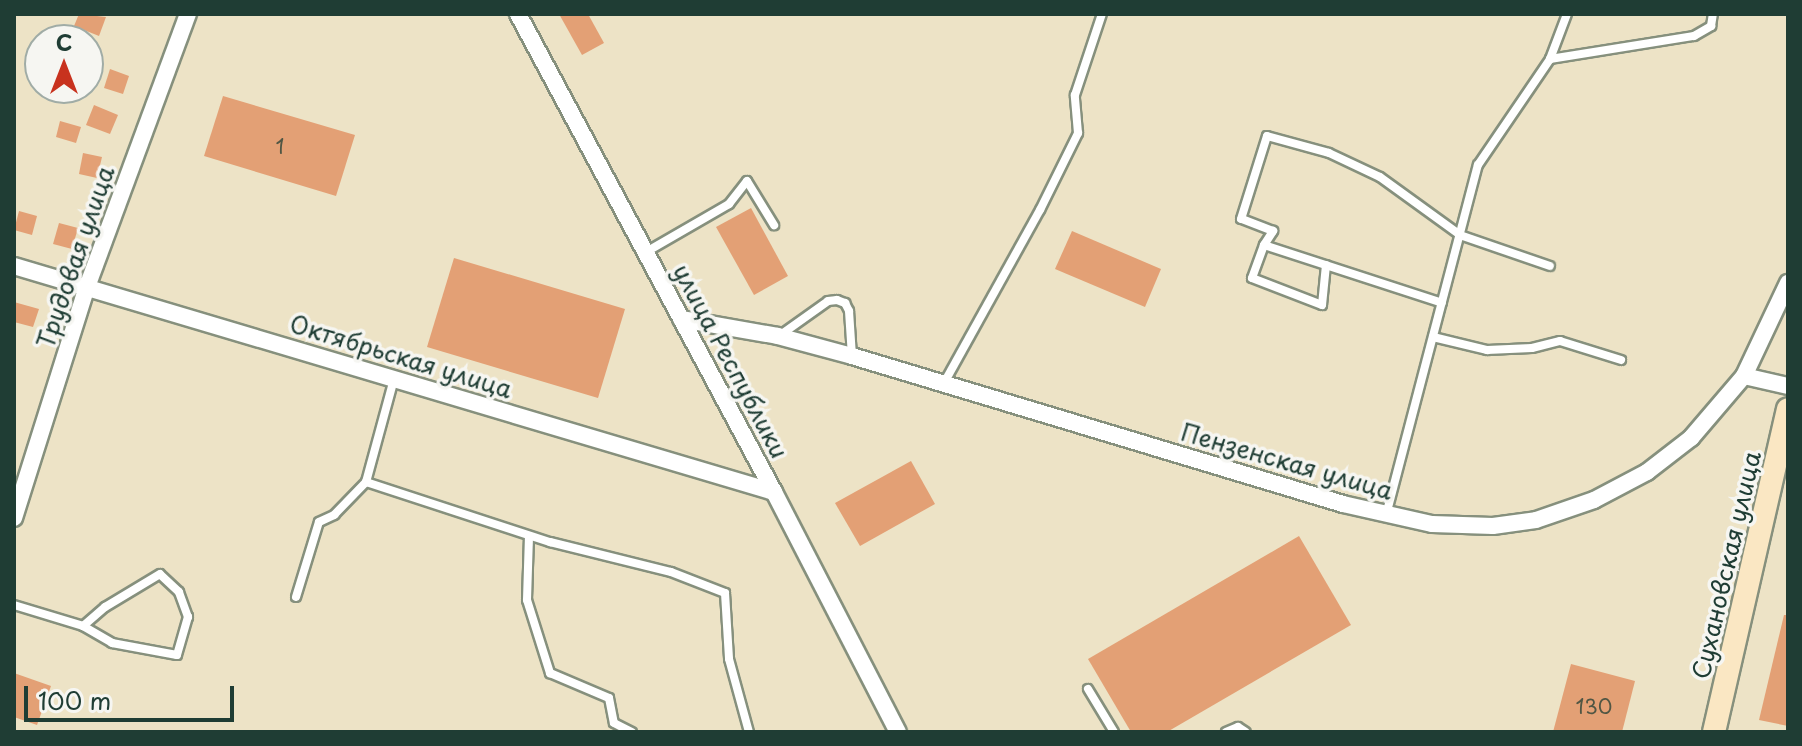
<!DOCTYPE html>
<html>
<head>
<meta charset="utf-8">
<style>
	body { margin:0 }
	#map { position:relative; width:1802px; height:746px; overflow:hidden; background:#ede3c6; font-family:"Playpen Sans",sans-serif }
	div>[style] { position:absolute }
	[style*='--x'] { left:calc(var(--x)*1px); top:calc(var(--y)*1px); width:calc(var(--w)*1px); rotate:calc(var(--a)*1deg) }
	.building>* { inset:0; background:#e3a075 }
	.roads { filter:drop-shadow(2px 0 #86907d) drop-shadow(-2px 0 #86907d) drop-shadow(0 2px #86907d) drop-shadow(0 -2px #86907d) }
	.lane>* { height:8px; margin:-4px; padding:0 4px; transform-origin:4px; border-radius:4px; background:#fff }
	.street>* { height:16px; margin:-8px; padding:0 8px; transform-origin:8px; border-radius:8px; background:#fff }
	.secondary>* { height:22px; margin:-11px; padding:0 11px; transform-origin:11px; border-radius:11px; background:#fae7c3 }
	span { translate:-50% -50%; white-space:nowrap; text-align:center; line-height:1.15; -webkit-text-stroke:7px #f6f6f2; paint-order:stroke }
	.number-label { font-size:20px; color:#505644 }
	.number-label span { -webkit-text-stroke-width:0 }
	.street-label { font-size:24px; color:#1f3d34 }
	.frame { position:absolute; inset:0; border:16px solid #1f3d34; pointer-events:none }
	.north { position:absolute; left:24px; top:24px; width:80px; height:80px; box-sizing:border-box; background:#f6f6f2; border:2px solid #a0aca6; border-radius:50%; rotate:0deg; font-size:22px; font-weight:700; line-height:32px; text-align:center; color:#1f3d34 }
	.north::after { content:''; display:block; margin:auto; width:28px; height:36px; background:#c8321e; clip-path:polygon(50% 0,100% 100%,50% 72%,0 100%) }
	.scale { position:absolute; left:24px; top:686px; width:210px; height:36px; box-sizing:border-box; border:4px solid #1f3d34; border-top:0; padding-left:10px; font-size:24px; line-height:28px; white-space:nowrap; color:#1f3d34; -webkit-text-stroke:6px #f6f6f2; paint-order:stroke }
</style>
</head>
<body>
<div id="map">
	<div class="building">
		<i style="clip-path:polygon(79px 14px,106px 17px,99px 36px,74px 26px)"></i>
		<i style="clip-path:polygon(559px 14px,588px 14px,604px 43px,582px 55px)"></i>
		<i style="clip-path:polygon(110px 69px,129px 76px,123px 94px,104px 88px)"></i>
		<i style="clip-path:polygon(223px 96px,355px 135px,336px 196px,204px 156px)"></i>
		<i style="clip-path:polygon(94px 105px,118px 115px,110px 134px,86px 125px)"></i>
		<i style="clip-path:polygon(60px 121px,81px 127px,76px 143px,56px 137px)"></i>
		<i style="clip-path:polygon(83px 153px,102px 157px,97px 178px,79px 174px)"></i>
		<i style="clip-path:polygon(751px 208px,788px 276px,754px 295px,716px 227px)"></i>
		<i style="clip-path:polygon(19px 211px,37px 216px,32px 235px,14px 230px)"></i>
		<i style="clip-path:polygon(59px 223px,78px 228px,72px 249px,53px 244px)"></i>
		<i style="clip-path:polygon(1072px 231px,1161px 269px,1145px 307px,1055px 269px)"></i>
		<i style="clip-path:polygon(454px 258px,625px 309px,598px 398px,427px 347px)"></i>
		<i style="clip-path:polygon(14px 302px,39px 309px,33px 327px,14px 322px)"></i>
		<i style="clip-path:polygon(911px 461px,935px 504px,860px 546px,835px 503px)"></i>
		<i style="clip-path:polygon(1299px 536px,1351px 625px,1167px 732px,1131px 732px,1088px 659px)"></i>
		<i style="clip-path:polygon(1784px 615px,1788px 615px,1788px 726px,1759px 720px)"></i>
		<i style="clip-path:polygon(1571px 664px,1635px 681px,1622px 732px,1553px 732px)"></i>
		<i style="clip-path:polygon(14px 673px,51px 686px,37px 725px,14px 717px)"></i>
	</div>
	<div class="roads">
		<div class="lane">
			<i style="--x:1550;--y:59;--w:146;--a:-9.1"></i>
			<i style="--x:1694;--y:36;--w:20;--a:-30"></i>
			<i style="--x:1711;--y:26;--w:12;--a:-81"></i>
			<i style="--x:1264;--y:245;--w:17;--a:-57"></i>
			<i style="--x:1273;--y:231;--w:34;--a:-159"></i>
			<i style="--x:1241;--y:219;--w:87;--a:-72.6"></i>
			<i style="--x:1267;--y:136;--w:64;--a:15.3"></i>
			<i style="--x:1329;--y:153;--w:56;--a:25.2"></i>
			<i style="--x:1380;--y:177;--w:99;--a:35.9"></i>
			<i style="--x:1460;--y:235;--w:95;--a:19"></i>
			<i style="--x:646;--y:252;--w:96;--a:-30"></i>
			<i style="--x:729;--y:204;--w:29;--a:-52"></i>
			<i style="--x:747;--y:181;--w:52;--a:58.5"></i>
			<i style="--x:1326;--y:265;--w:40;--a:95.7"></i>
			<i style="--x:1322;--y:305;--w:75;--a:-158.9"></i>
			<i style="--x:1252;--y:278;--w:35;--a:-70"></i>
			<i style="--x:1264;--y:245;--w:187;--a:18"></i>
			<i style="--x:779;--y:336;--w:60;--a:-35.5"></i>
			<i style="--x:828;--y:301;--w:9;--a:-6"></i>
			<i style="--x:837;--y:300;--w:9;--a:21"></i>
			<i style="--x:845;--y:303;--w:9;--a:63"></i>
			<i style="--x:849;--y:311;--w:45;--a:86.2"></i>
			<i style="--x:1433;--y:337;--w:56;--a:13.5"></i>
			<i style="--x:1487;--y:350;--w:45;--a:-2.5"></i>
			<i style="--x:1532;--y:348;--w:29;--a:-14"></i>
			<i style="--x:1560;--y:341;--w:64;--a:17.3"></i>
			<i style="--x:394;--y:379;--w:107;--a:105.2"></i>
			<i style="--x:366;--y:482;--w:194;--a:18.1"></i>
			<i style="--x:550;--y:542;--w:125;--a:13.9"></i>
			<i style="--x:671;--y:572;--w:58;--a:21.3"></i>
			<i style="--x:725;--y:593;--w:66;--a:86.5"></i>
			<i style="--x:729;--y:659;--w:76;--a:74.7"></i>
			<i style="--x:944;--y:383;--w:198;--a:-61"></i>
			<i style="--x:1040;--y:210;--w:86;--a:-63.7"></i>
			<i style="--x:1078;--y:133;--w:38;--a:-95"></i>
			<i style="--x:1075;--y:95;--w:85;--a:-71.6"></i>
			<i style="--x:1386;--y:515;--w:362;--a:-75.3"></i>
			<i style="--x:1478;--y:165;--w:128;--a:-55.8"></i>
			<i style="--x:1550;--y:59;--w:48;--a:-69.3"></i>
			<i style="--x:529;--y:536;--w:64;--a:91.8"></i>
			<i style="--x:527;--y:600;--w:77;--a:72.5"></i>
			<i style="--x:550;--y:673;--w:64;--a:23"></i>
			<i style="--x:609;--y:698;--w:25;--a:79"></i>
			<i style="--x:614;--y:723;--w:20;--a:27"></i>
			<i style="--x:296;--y:597;--w:78;--a:-73"></i>
			<i style="--x:319;--y:522;--w:17;--a:-25"></i>
			<i style="--x:334;--y:515;--w:46;--a:-45.9"></i>
			<i style="--x:14;--y:605;--w:72;--a:16.9"></i>
			<i style="--x:83;--y:626;--w:34;--a:30"></i>
			<i style="--x:112;--y:643;--w:66;--a:10.5"></i>
			<i style="--x:177;--y:655;--w:40;--a:-74"></i>
			<i style="--x:188;--y:617;--w:27;--a:-110"></i>
			<i style="--x:179;--y:592;--w:26;--a:-137"></i>
			<i style="--x:160;--y:574;--w:64;--a:149"></i>
			<i style="--x:105;--y:607;--w:29;--a:139"></i>
			<i style="--x:1088;--y:689;--w:50;--a:58.8"></i>
			<i style="--x:1226;--y:732;--w:13;--a:-23"></i>
			<i style="--x:1238;--y:727;--w:9;--a:32"></i>
		</div>
		<div class="street">
			<i style="--x:518;--y:14;--w:542;--a:61.83"></i>
			<i style="--x:774;--y:492;--w:270;--a:62.7"></i>
			<i style="--x:14;--y:266;--w:793;--a:16.56"></i>
			<i style="--x:681;--y:319;--w:98;--a:9.9"></i>
			<i style="--x:778;--y:336;--w:77;--a:15.1"></i>
			<i style="--x:852;--y:356;--w:513;--a:16.77"></i>
			<i style="--x:1343;--y:504;--w:91;--a:12.7"></i>
			<i style="--x:1432;--y:524;--w:61;--a:1.9"></i>
			<i style="--x:1493;--y:526;--w:43;--a:-7.9"></i>
			<i style="--x:1536;--y:520;--w:61;--a:-19"></i>
			<i style="--x:1594;--y:500;--w:60;--a:-27.8"></i>
			<i style="--x:1647;--y:472;--w:56;--a:-37.7"></i>
			<i style="--x:1691;--y:438;--w:82;--a:-49.5"></i>
			<i style="--x:1744;--y:376;--w:103;--a:-64.7"></i>
			<i style="--x:1744;--y:376;--w:45;--a:12.8"></i>
			<i style="--x:14;--y:518;--w:242;--a:-72.5"></i>
			<i style="--x:87;--y:287;--w:291;--a:-69.7"></i>
		</div>
		<div class="secondary">
			<i style="--x:1714;--y:732;--w:331;--a:-77.1"></i>
		</div>
	</div>
	<div class="number-label">
		<span style="left:280px;top:146px">1</span>
		<span style="left:1594px;top:706px">130</span>
	</div>
	<div class="street-label">
		<span style="left:75px;top:257px;rotate:-71deg">Трудовая улица</span>
		<span style="left:401px;top:356px;rotate:17deg">Октябрьская улица</span>
		<span style="left:731px;top:361px;rotate:62deg">улица Республики</span>
		<span style="left:1287px;top:461px;rotate:16deg">Пензенская улица</span>
		<span style="left:1726px;top:565px;rotate:-77deg">Сухановская улица</span>
	</div>
	<div class="frame"></div>
	<div class="north">С</div>
	<div class="scale">100 m</div>
</div>
</body>
</html>
